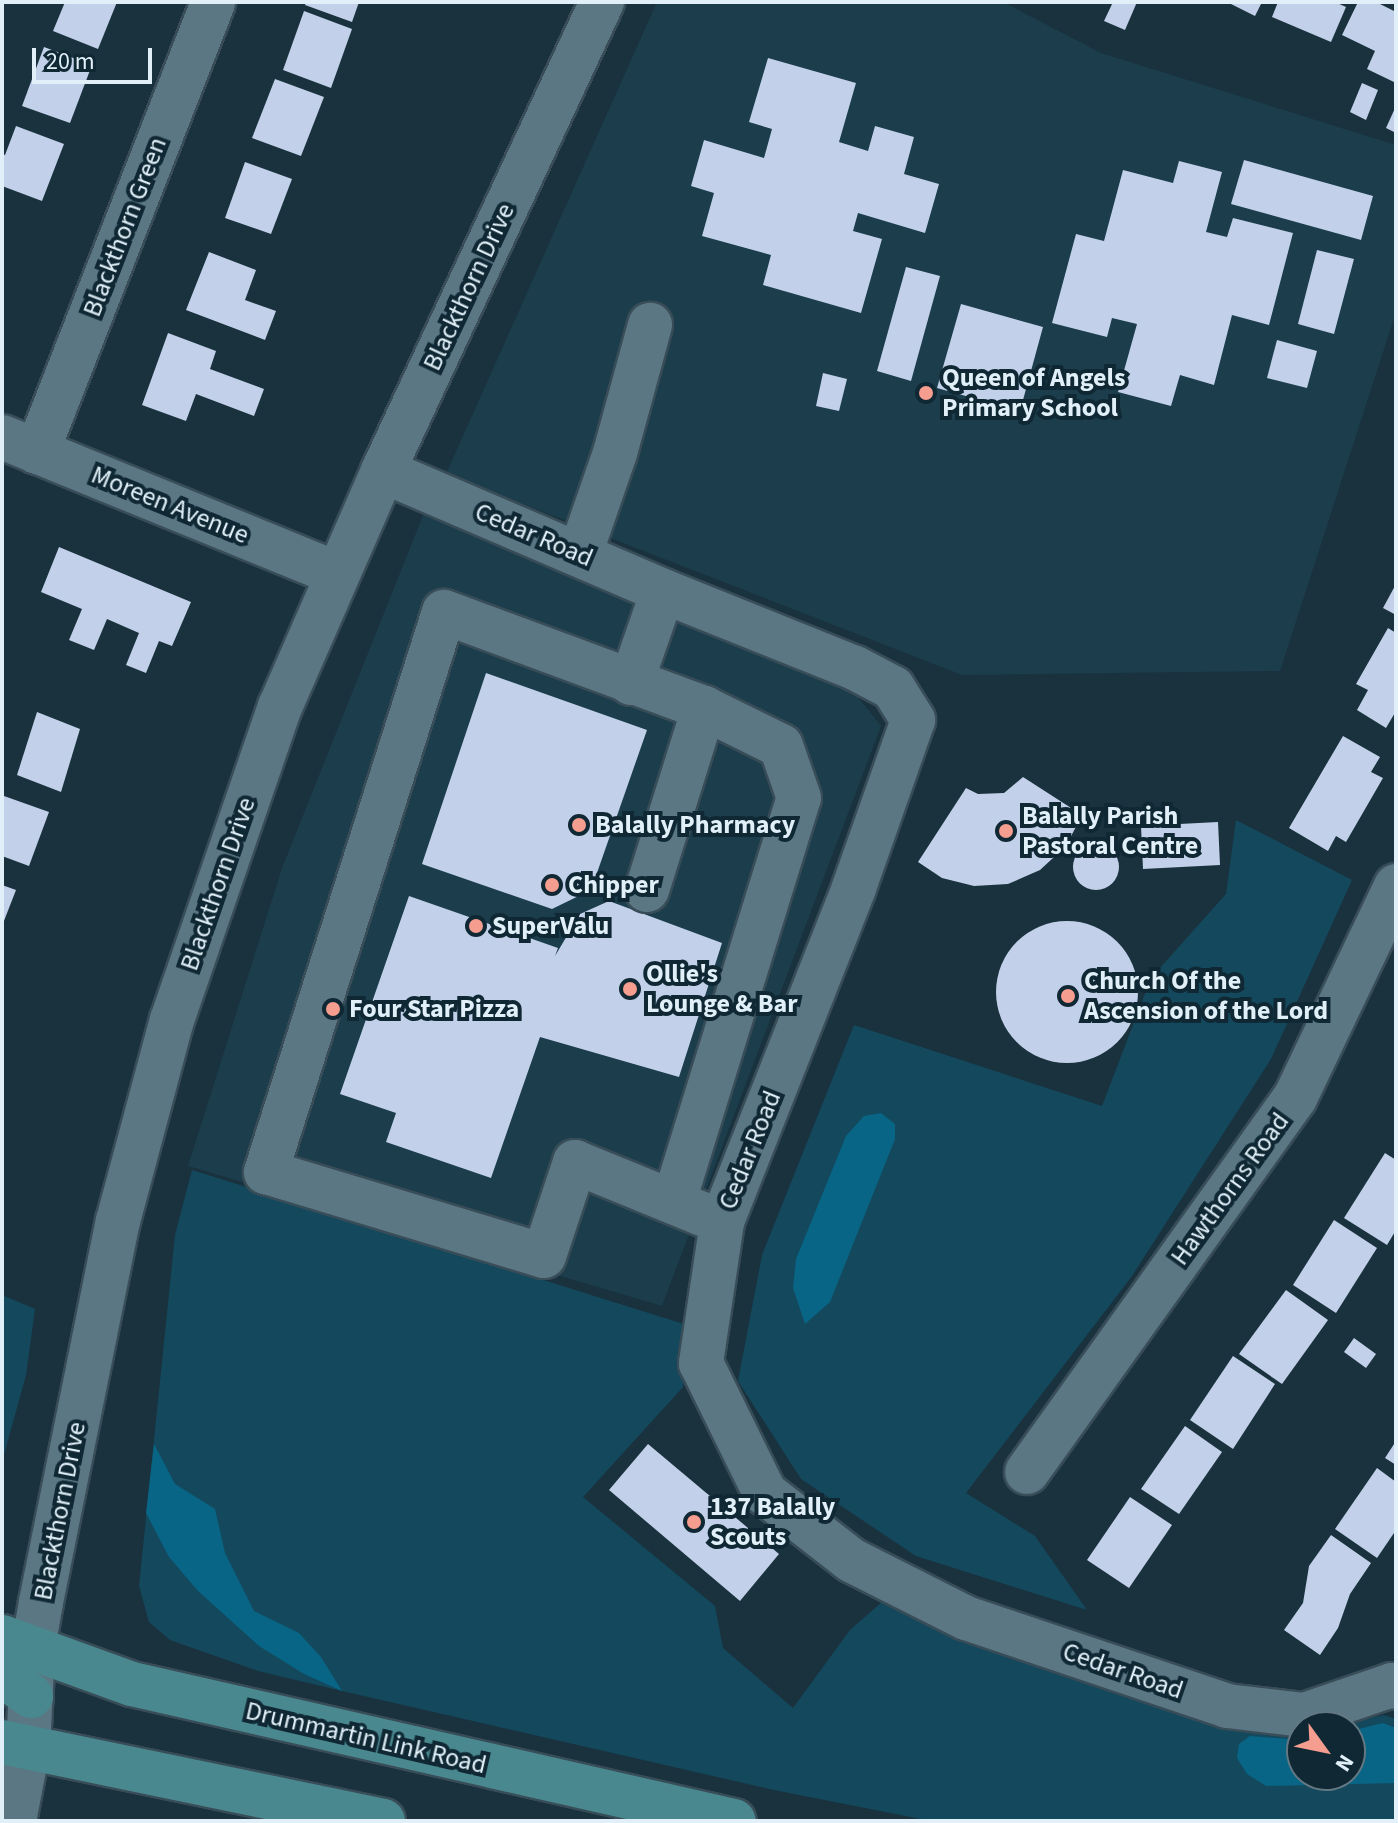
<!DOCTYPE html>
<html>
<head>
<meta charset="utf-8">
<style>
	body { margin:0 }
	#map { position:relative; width:1398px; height:1823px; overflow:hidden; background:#19323e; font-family:"Source Sans 3",sans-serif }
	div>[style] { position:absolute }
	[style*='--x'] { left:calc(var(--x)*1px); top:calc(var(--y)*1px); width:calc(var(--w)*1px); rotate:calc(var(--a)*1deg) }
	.built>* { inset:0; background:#1b3d4c }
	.green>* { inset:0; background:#14485d }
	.forest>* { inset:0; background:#086585 }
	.building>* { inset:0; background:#c2d1e9 }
	.round { border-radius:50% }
	.roads { filter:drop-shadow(2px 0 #384d58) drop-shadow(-2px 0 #384d58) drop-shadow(0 2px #384d58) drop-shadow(0 -2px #384d58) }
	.minor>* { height:44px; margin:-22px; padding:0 22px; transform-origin:22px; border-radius:22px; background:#5b7784 }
	.major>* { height:44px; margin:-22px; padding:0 22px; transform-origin:22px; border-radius:22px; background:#4a888f }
	.dots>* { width:22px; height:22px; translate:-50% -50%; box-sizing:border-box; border:4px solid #0f2834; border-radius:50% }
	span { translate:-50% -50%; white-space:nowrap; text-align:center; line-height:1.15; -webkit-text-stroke:8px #0f2834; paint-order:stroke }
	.street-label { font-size:26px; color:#e1f0f8 }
	.poi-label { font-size:26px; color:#e1f0f8; font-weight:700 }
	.left { translate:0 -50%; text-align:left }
	.frame { position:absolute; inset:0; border:4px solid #e1f0f8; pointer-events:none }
	.north { position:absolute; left:1286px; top:1711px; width:80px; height:80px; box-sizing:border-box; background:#0f2834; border:2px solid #637882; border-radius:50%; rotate:123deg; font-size:22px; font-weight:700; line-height:32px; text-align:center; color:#e1f0f8 }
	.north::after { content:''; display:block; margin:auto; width:28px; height:36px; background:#f59d8f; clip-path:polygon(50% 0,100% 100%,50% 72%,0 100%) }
	.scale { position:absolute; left:32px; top:48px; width:120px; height:36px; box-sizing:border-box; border:4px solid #e1f0f8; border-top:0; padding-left:10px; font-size:24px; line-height:28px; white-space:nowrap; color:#e1f0f8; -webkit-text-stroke:6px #0f2834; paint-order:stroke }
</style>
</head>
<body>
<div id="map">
	<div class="built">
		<i style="clip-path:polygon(657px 2px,1003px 2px,1101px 53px,1396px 145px,1396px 312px,1280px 671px,962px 675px,446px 474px)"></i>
		<i style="clip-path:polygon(424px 513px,849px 686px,881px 726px,662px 1306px,188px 1166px,282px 868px)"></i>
	</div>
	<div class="green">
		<i style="clip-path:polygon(1236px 820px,1352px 880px,1271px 1059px,1132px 1276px,966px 1493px,1035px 1536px,1087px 1610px,916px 1556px,801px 1479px,738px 1381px,762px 1255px,854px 1025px,1102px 1106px,1151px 978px,1226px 894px)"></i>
		<i style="clip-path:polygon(192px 1170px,687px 1325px,683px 1387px,583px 1497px,715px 1606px,723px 1648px,793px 1708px,850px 1630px,882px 1602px,1302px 1733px,1302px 1775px,1350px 1775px,1350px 1727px,1329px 1727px,1384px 1715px,1396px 1719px,1396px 1821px,931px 1821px,774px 1790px,342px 1691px,258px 1671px,170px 1640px,149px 1622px,139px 1586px,175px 1235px)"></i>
		<i style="clip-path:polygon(2px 1295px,35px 1309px,26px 1375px,2px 1462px)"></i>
	</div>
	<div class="forest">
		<i style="clip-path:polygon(881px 1113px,895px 1124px,895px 1139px,830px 1302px,805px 1324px,793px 1288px,796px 1259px,846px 1136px,864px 1116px)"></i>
		<i style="clip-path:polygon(154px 1444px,175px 1484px,215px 1509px,225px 1553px,254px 1611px,299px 1633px,321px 1657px,342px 1691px,304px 1674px,259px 1646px,198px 1591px,169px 1557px,146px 1513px)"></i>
		<i style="clip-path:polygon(1383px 1723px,1396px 1728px,1396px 1783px,1266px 1786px,1247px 1774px,1237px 1758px,1239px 1744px,1250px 1736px,1302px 1740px,1302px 1775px,1350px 1775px,1350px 1731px)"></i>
	</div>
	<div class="building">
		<i style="clip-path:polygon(65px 2px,117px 2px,98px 49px,53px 31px)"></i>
		<i style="clip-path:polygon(306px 2px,359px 2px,352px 22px,305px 5px)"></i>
		<i style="clip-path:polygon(1113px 2px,1137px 2px,1125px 30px,1104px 21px)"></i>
		<i style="clip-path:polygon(1227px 2px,1262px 2px,1255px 16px)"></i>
		<i style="clip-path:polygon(1278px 2px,1335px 2px,1346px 7px,1331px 42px,1272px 17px)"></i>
		<i style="clip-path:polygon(1358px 2px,1376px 2px,1396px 12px,1396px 83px,1367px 69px,1375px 51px,1342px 35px)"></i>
		<i style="clip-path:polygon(304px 11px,352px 29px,331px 88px,283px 70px)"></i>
		<i style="clip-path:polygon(44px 47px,92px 65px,70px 123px,22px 106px)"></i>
		<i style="clip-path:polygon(768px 58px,856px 83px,839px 142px,868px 151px,875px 126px,914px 137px,904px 174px,939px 184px,925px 233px,858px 213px,853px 231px,882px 239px,861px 313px,763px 285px,771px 255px,702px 236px,714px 193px,691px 186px,704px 140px,764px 158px,772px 129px,749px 122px)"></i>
		<i style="clip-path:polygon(275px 79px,324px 97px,301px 156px,252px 138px)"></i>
		<i style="clip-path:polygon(1362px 83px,1378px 90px,1366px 120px,1350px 112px)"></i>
		<i style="clip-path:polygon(1396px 106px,1396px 133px,1386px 128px)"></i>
		<i style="clip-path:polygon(16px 126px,64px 144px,42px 201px,2px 186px,2px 154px,5px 155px)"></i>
		<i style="clip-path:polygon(1244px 160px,1373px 196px,1361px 240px,1231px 204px)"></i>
		<i style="clip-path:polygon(1179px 161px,1222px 172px,1206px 232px,1227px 237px,1233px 218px,1293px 233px,1269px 325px,1232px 315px,1214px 385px,1180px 375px,1171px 406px,1118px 392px,1137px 324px,1112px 318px,1107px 337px,1052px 323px,1076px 234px,1104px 241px,1123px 170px,1173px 183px)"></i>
		<i style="clip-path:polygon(245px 162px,292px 179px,271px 234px,225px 218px)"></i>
		<i style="clip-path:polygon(1317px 250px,1354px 259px,1334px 334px,1298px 324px)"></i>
		<i style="clip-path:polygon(209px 252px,256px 270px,245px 300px,276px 311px,265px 340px,186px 310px)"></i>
		<i style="clip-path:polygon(906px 267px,940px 276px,911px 381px,877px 371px)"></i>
		<i style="clip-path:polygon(961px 304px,1043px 327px,1020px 411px,937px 388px)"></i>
		<i style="clip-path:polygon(168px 333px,216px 351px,210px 369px,264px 389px,254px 416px,196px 394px,186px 421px,142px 405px)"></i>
		<i style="clip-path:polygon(1277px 340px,1317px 351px,1307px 388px,1267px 378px)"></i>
		<i style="clip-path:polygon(823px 373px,847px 379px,839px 411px,816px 406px)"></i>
		<i style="clip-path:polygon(59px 547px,191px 602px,172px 646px,159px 641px,146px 673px,126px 665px,139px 633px,107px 619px,94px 650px,69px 640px,82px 609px,41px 592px)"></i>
		<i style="clip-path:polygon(1396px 584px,1396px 615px,1383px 608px)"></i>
		<i style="clip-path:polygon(1388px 628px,1396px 633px,1396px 711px,1386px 728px,1357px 710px,1368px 690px,1356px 684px)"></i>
		<i style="clip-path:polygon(486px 673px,647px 730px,591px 890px,552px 909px,422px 864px)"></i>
		<i style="clip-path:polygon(37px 712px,80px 729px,61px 792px,17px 775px)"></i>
		<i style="clip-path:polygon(1343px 736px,1380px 757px,1371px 772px,1383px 778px,1346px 842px,1336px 836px,1328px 851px,1289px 828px)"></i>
		<i style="clip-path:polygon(1023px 777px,1082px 815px,1066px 846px,1040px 870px,1008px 884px,974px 886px,942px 878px,918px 862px,966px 788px,978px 794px,1004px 793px)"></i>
		<i style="clip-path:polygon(4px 796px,49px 812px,29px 866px,2px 856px)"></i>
		<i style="clip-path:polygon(1218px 822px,1220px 865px,1143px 869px,1141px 826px)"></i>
		<i class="round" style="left:1073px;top:844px;width:46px;height:46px"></i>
		<i style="clip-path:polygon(2px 885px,16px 890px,2px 926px)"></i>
		<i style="clip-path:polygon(409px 896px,558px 948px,555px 956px,580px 914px,609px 901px,722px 943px,679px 1077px,540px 1037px,491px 1178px,386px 1142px,396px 1113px,340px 1094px)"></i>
		<i class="round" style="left:996px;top:921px;width:142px;height:142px"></i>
		<i style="clip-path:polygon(1385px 1153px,1396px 1160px,1396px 1230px,1387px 1245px,1344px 1218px)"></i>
		<i style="clip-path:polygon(1334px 1220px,1377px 1248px,1336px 1313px,1293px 1285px)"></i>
		<i style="clip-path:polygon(1286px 1290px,1328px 1320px,1282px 1384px,1239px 1354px)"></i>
		<i style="clip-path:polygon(1354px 1338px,1376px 1354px,1366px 1368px,1344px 1352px)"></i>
		<i style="clip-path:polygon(1233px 1356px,1275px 1384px,1233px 1449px,1190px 1420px)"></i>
		<i style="clip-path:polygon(1185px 1426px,1222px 1452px,1179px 1514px,1141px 1489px)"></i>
		<i style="clip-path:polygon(1396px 1441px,1396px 1465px,1385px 1458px)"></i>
		<i style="clip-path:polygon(648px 1444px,779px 1554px,740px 1601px,609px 1490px)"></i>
		<i style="clip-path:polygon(1377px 1468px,1396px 1482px,1396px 1530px,1377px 1558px,1335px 1529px)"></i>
		<i style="clip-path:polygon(1130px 1497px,1172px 1525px,1129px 1588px,1087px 1560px)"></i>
		<i style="clip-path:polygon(1331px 1535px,1371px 1563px,1350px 1594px,1338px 1628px,1320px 1655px,1284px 1630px,1303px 1603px,1309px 1566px)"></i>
	</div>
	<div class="roads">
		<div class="minor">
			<i style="--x:2;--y:437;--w:362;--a:22.2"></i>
			<i style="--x:37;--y:452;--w:483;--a:-68.6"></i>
			<i style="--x:383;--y:471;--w:305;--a:23.2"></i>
			<i style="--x:663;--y:591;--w:207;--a:21.9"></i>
			<i style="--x:855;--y:668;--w:43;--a:27.8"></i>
			<i style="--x:893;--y:688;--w:38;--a:58"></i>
			<i style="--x:913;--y:720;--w:178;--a:109.4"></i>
			<i style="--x:854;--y:888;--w:359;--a:111.6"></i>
			<i style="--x:722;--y:1222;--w:143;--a:98.5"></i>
			<i style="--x:701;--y:1363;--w:145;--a:63.8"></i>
			<i style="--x:765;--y:1493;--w:109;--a:37.9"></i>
			<i style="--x:851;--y:1560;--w:129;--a:26.8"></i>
			<i style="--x:966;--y:1618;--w:275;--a:18.6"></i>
			<i style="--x:1227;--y:1706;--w:78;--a:6.7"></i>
			<i style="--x:1304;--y:1715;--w:93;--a:-18.8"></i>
			<i style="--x:1392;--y:1685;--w:4;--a:27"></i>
			<i style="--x:580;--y:554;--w:107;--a:-70.9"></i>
			<i style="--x:615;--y:453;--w:133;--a:-74.7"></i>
			<i style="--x:631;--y:683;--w:97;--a:-70.8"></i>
			<i style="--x:647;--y:890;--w:191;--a:-72.6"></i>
			<i style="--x:674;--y:1201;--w:422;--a:-72.8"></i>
			<i style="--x:799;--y:798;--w:55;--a:-109.1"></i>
			<i style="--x:781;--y:746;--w:86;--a:-153.7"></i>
			<i style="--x:704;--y:708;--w:277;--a:-159.7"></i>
			<i style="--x:444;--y:612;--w:588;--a:107.63"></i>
			<i style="--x:266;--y:1172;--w:290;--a:16.8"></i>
			<i style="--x:544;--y:1256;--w:99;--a:-71.7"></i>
			<i style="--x:575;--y:1162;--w:159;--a:22.2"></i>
			<i style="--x:1027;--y:1472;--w:460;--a:-54.4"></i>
			<i style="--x:1295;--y:1098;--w:235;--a:-64.5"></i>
			<i style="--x:14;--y:1821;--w:74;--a:-79.1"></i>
			<i style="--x:28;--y:1748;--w:100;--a:-87.1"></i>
			<i style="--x:33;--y:1648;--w:47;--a:-80.1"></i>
			<i style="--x:41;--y:1602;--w:389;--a:-78.6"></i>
			<i style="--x:118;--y:1221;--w:208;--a:-75"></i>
			<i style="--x:172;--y:1020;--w:331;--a:-71"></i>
			<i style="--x:280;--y:707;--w:257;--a:-66.4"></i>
			<i style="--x:383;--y:471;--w:518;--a:-64.97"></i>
		</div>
		<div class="major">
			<i style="--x:2;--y:1637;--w:138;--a:19.9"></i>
			<i style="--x:132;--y:1684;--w:617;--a:12.82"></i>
			<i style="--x:2;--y:1675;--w:36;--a:36"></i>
			<i style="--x:2;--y:1742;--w:389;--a:11.7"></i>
		</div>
	</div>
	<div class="dots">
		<i style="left:926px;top:393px;background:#f59d8f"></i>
		<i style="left:579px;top:825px;background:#f59d8f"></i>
		<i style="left:1006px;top:831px;background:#f59d8f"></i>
		<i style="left:552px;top:885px;background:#f59d8f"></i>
		<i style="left:476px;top:926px;background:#f59d8f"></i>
		<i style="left:630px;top:989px;background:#f59d8f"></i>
		<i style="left:1068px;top:996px;background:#f59d8f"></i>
		<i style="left:333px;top:1009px;background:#f59d8f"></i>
		<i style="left:694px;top:1522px;background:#f59d8f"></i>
	</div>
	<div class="street-label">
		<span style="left:125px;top:227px;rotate:-69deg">Blackthorn Green</span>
		<span style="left:469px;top:287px;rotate:-65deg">Blackthorn Drive</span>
		<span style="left:170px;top:505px;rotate:22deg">Moreen Avenue</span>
		<span style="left:534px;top:535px;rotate:23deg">Cedar Road</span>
		<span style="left:218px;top:884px;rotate:-71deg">Blackthorn Drive</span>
		<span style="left:750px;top:1150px;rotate:-68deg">Cedar Road</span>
		<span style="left:1230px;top:1189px;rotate:-54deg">Hawthorns Road</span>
		<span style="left:60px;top:1511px;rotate:-79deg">Blackthorn Drive</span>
		<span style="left:1123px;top:1671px;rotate:19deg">Cedar Road</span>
		<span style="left:366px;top:1738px;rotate:13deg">Drummartin Link Road</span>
	</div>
	<div class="poi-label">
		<span class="left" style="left:942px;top:393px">Queen of Angels<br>Primary School</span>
		<span class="left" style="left:1022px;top:831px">Balally Parish<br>Pastoral Centre</span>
		<span class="left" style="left:595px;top:825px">Balally Pharmacy</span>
		<span class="left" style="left:568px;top:885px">Chipper</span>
		<span class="left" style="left:492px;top:926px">SuperValu</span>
		<span class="left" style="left:646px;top:989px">Ollie's<br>Lounge &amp; Bar</span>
		<span class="left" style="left:1084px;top:996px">Church Of the<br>Ascension of the Lord</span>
		<span class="left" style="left:349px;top:1009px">Four Star Pizza</span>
		<span class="left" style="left:710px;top:1522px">137 Balally<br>Scouts</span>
	</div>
	<div class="frame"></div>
	<div class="north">N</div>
	<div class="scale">20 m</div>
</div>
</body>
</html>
